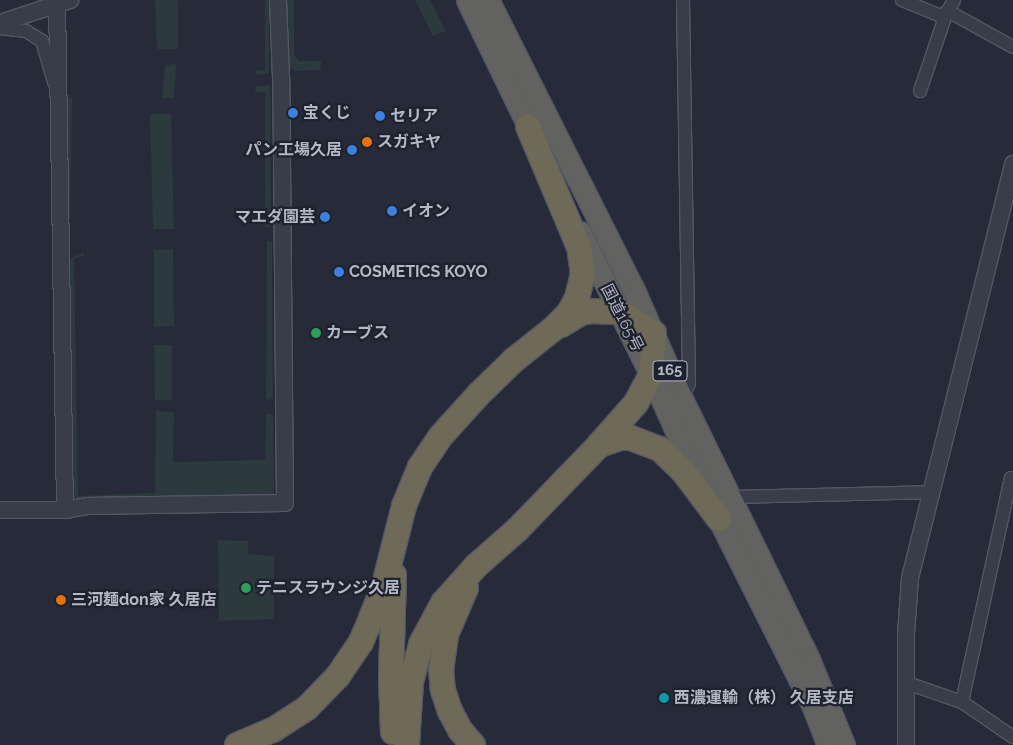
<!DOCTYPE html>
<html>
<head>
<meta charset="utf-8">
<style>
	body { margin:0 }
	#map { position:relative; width:1013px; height:745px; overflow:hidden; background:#262a39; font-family:Raleway,"Noto Sans JP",sans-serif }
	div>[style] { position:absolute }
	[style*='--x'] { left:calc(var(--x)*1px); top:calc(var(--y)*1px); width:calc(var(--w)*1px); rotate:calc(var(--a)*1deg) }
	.green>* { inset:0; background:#2c3a3e }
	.roads { filter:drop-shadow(1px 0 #545764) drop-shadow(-1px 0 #545764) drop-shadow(0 1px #545764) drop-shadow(0 -1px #545764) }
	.minor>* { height:12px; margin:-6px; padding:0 6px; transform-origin:6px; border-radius:6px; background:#393c49 }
	.tertiary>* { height:16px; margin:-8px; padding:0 8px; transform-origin:8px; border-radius:8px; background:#393c49 }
	.trunk>* { height:21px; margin:-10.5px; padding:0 10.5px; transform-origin:10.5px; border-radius:10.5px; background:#626260 }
	.motorway>* { height:24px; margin:-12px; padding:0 12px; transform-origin:12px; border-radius:12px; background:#6e6a57 }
	.dots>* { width:14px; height:14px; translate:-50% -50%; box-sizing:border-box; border:2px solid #1e212e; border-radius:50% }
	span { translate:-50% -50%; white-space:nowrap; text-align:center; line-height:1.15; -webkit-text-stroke:4.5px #1e212e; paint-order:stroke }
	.shield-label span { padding:1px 4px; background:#1e212e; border:1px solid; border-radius:4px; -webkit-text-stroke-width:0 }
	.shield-label { font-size:15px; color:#b4b7c5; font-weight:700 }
	.poi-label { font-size:16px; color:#b4b7c5; font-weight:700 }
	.left { translate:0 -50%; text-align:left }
	.right { translate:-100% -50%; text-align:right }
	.street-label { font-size:16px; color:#b4b7c5 }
</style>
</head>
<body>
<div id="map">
	<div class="green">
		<i style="clip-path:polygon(155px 0,180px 0,178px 2px,178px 49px,157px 49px)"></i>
		<i style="clip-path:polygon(265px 0,269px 0,269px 73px,256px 75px,256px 71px,265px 70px)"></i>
		<i style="clip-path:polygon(287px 0,294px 0,294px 55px,299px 61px,321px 61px,321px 70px,295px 71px,287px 64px)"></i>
		<i style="clip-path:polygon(415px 0,430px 0,446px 31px,433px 36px)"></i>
		<i style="clip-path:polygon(176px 64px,174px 98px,162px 98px,165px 65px)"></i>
		<i style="clip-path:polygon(270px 85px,271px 227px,265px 227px,265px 92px,255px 92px,256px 86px)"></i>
		<i style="clip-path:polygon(72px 98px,70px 219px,65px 220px,62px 99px)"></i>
		<i style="clip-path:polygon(150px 114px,171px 114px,174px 229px,153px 229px)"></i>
		<i style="clip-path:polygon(267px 241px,272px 241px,273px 399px,266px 400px)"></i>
		<i style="clip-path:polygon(173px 249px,174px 326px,154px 327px,154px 250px)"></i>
		<i style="clip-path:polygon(84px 252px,84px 256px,74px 259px,78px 496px,155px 493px,156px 411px,174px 412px,173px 462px,265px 460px,266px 414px,273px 414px,274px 500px,68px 504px,64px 266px,71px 265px,70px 259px)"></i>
		<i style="clip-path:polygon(154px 345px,172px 345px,172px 400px,155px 400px)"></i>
		<i style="clip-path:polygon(218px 540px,248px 541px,248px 554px,274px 556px,274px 619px,219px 621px)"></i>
	</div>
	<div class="roads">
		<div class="minor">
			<i style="--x:902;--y:0;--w:42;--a:22.3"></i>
			<i style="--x:941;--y:16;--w:9;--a:-36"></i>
			<i style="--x:948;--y:11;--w:13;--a:-61"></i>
			<i style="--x:948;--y:11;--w:74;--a:29"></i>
			<i style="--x:0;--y:28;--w:26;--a:7"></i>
			<i style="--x:26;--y:31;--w:19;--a:32"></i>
			<i style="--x:42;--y:41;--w:43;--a:73.7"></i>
			<i style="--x:920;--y:91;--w:75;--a:-71.3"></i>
			<i style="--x:944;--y:20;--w:6;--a:-90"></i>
			<i style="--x:682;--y:399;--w:17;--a:-66"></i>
			<i style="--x:689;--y:383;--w:383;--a:-90.9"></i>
			<i style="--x:729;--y:497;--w:201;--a:-1.4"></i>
			<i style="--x:907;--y:683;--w:58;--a:19.1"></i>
			<i style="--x:962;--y:702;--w:62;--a:34.5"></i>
			<i style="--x:962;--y:702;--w:229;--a:-77.7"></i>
			<i style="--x:1011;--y:478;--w:2;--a:27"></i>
		</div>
		<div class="tertiary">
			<i style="--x:57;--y:0;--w:510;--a:89.1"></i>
			<i style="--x:0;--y:23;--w:74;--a:-18.2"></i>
			<i style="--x:0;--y:510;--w:65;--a:0"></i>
			<i style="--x:65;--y:510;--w:22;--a:-10"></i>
			<i style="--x:87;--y:506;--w:198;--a:-0.9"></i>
			<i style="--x:285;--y:503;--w:425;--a:-90.5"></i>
			<i style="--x:281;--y:78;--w:78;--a:-92.2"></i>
			<i style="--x:906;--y:745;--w:111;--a:-90"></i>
			<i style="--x:906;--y:634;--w:56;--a:-85.9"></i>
			<i style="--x:910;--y:578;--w:427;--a:-76"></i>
		</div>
		<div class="trunk">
			<i style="--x:467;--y:0;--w:158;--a:64.1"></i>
			<i style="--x:488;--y:0;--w:322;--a:63.3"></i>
			<i style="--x:633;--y:288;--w:121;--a:66.2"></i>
			<i style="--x:682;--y:399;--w:292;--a:64"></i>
			<i style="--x:810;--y:662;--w:90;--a:67.7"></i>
			<i style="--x:580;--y:232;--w:160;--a:63.6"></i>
			<i style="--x:651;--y:375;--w:93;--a:65.9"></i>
			<i style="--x:689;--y:460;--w:276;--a:63.3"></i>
			<i style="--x:813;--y:707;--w:41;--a:68.5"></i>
		</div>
		<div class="motorway">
			<i style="--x:599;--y:445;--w:22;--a:-18"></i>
			<i style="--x:620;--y:438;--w:11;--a:0"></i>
			<i style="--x:631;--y:438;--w:31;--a:21"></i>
			<i style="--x:660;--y:449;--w:32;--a:44"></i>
			<i style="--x:683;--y:471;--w:60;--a:53.1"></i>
			<i style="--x:466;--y:588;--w:51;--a:113.1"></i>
			<i style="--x:446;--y:635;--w:34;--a:98"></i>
			<i style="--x:441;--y:669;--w:21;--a:85"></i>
			<i style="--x:443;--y:690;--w:22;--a:72"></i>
			<i style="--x:450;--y:711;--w:21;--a:62"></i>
			<i style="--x:460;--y:730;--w:20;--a:49"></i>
			<i style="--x:393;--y:732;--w:54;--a:-92.1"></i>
			<i style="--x:391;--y:678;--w:103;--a:-88.3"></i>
			<i style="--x:237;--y:745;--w:39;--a:-23"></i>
			<i style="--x:273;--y:730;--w:40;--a:-32.9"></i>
			<i style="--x:307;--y:708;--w:45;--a:-45.9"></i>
			<i style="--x:338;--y:676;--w:41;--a:-55.9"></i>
			<i style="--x:361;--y:642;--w:26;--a:-67"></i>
			<i style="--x:371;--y:618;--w:31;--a:-68"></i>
			<i style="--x:383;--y:589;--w:86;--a:-75.8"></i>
			<i style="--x:404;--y:506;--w:42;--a:-67.7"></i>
			<i style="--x:420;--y:467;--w:36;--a:-56"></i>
			<i style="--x:440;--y:437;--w:58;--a:-47.8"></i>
			<i style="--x:479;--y:394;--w:49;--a:-44.2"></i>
			<i style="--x:514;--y:360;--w:50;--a:-38.5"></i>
			<i style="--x:553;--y:329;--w:23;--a:-45"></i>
			<i style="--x:569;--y:313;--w:17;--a:-62"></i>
			<i style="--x:577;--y:298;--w:25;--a:-76"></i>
			<i style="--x:583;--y:274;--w:27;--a:-98"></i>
			<i style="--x:579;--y:247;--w:131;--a:-112.9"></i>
			<i style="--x:407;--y:745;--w:63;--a:-86.4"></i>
			<i style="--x:411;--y:682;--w:39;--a:-75"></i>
			<i style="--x:421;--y:644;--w:47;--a:-61.8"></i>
			<i style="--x:443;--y:603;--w:50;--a:-48.3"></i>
			<i style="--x:476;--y:566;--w:56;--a:-41.4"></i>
			<i style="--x:518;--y:529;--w:117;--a:-46"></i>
			<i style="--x:599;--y:445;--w:56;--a:-48.6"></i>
			<i style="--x:636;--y:403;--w:32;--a:-62"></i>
			<i style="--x:651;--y:375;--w:42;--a:-85.9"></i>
			<i style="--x:654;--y:333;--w:41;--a:-149"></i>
			<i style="--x:619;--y:312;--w:28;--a:-178"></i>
			<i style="--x:591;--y:311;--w:10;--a:169"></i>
			<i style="--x:581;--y:313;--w:23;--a:149"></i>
		</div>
	</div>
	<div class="dots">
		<i style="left:293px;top:113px;background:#3f7fe0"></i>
		<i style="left:380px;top:116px;background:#3f7fe0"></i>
		<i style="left:367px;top:142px;background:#e8710a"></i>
		<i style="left:352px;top:150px;background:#3f7fe0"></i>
		<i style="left:392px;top:211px;background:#3f7fe0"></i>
		<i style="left:325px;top:217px;background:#3f7fe0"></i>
		<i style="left:339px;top:272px;background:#3f7fe0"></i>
		<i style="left:316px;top:333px;background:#2e9e5b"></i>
		<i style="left:246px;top:588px;background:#2e9e5b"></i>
		<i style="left:61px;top:600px;background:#e8710a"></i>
		<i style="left:664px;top:698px;background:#0f9aa8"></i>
	</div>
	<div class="shield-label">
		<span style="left:670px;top:371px">165</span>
	</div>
	<div class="poi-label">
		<span class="left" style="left:303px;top:113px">宝くじ</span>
		<span class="left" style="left:390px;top:116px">セリア</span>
		<span class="left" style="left:377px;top:142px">スガキヤ</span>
		<span class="right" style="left:342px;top:150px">パン工場久居</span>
		<span class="left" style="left:402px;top:211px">イオン</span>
		<span class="right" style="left:315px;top:217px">マエダ園芸</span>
		<span class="left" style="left:349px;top:272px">COSMETICS KOYO</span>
		<span class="left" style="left:326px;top:333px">カーブス</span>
		<span class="left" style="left:256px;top:588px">テニスラウンジ久居</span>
		<span class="left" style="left:71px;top:600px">三河麺don家 久居店</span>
		<span class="left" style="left:674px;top:698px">西濃運輸（株） 久居支店</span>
	</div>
	<div class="street-label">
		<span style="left:622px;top:318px;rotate:63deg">国道165号</span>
	</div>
</div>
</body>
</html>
